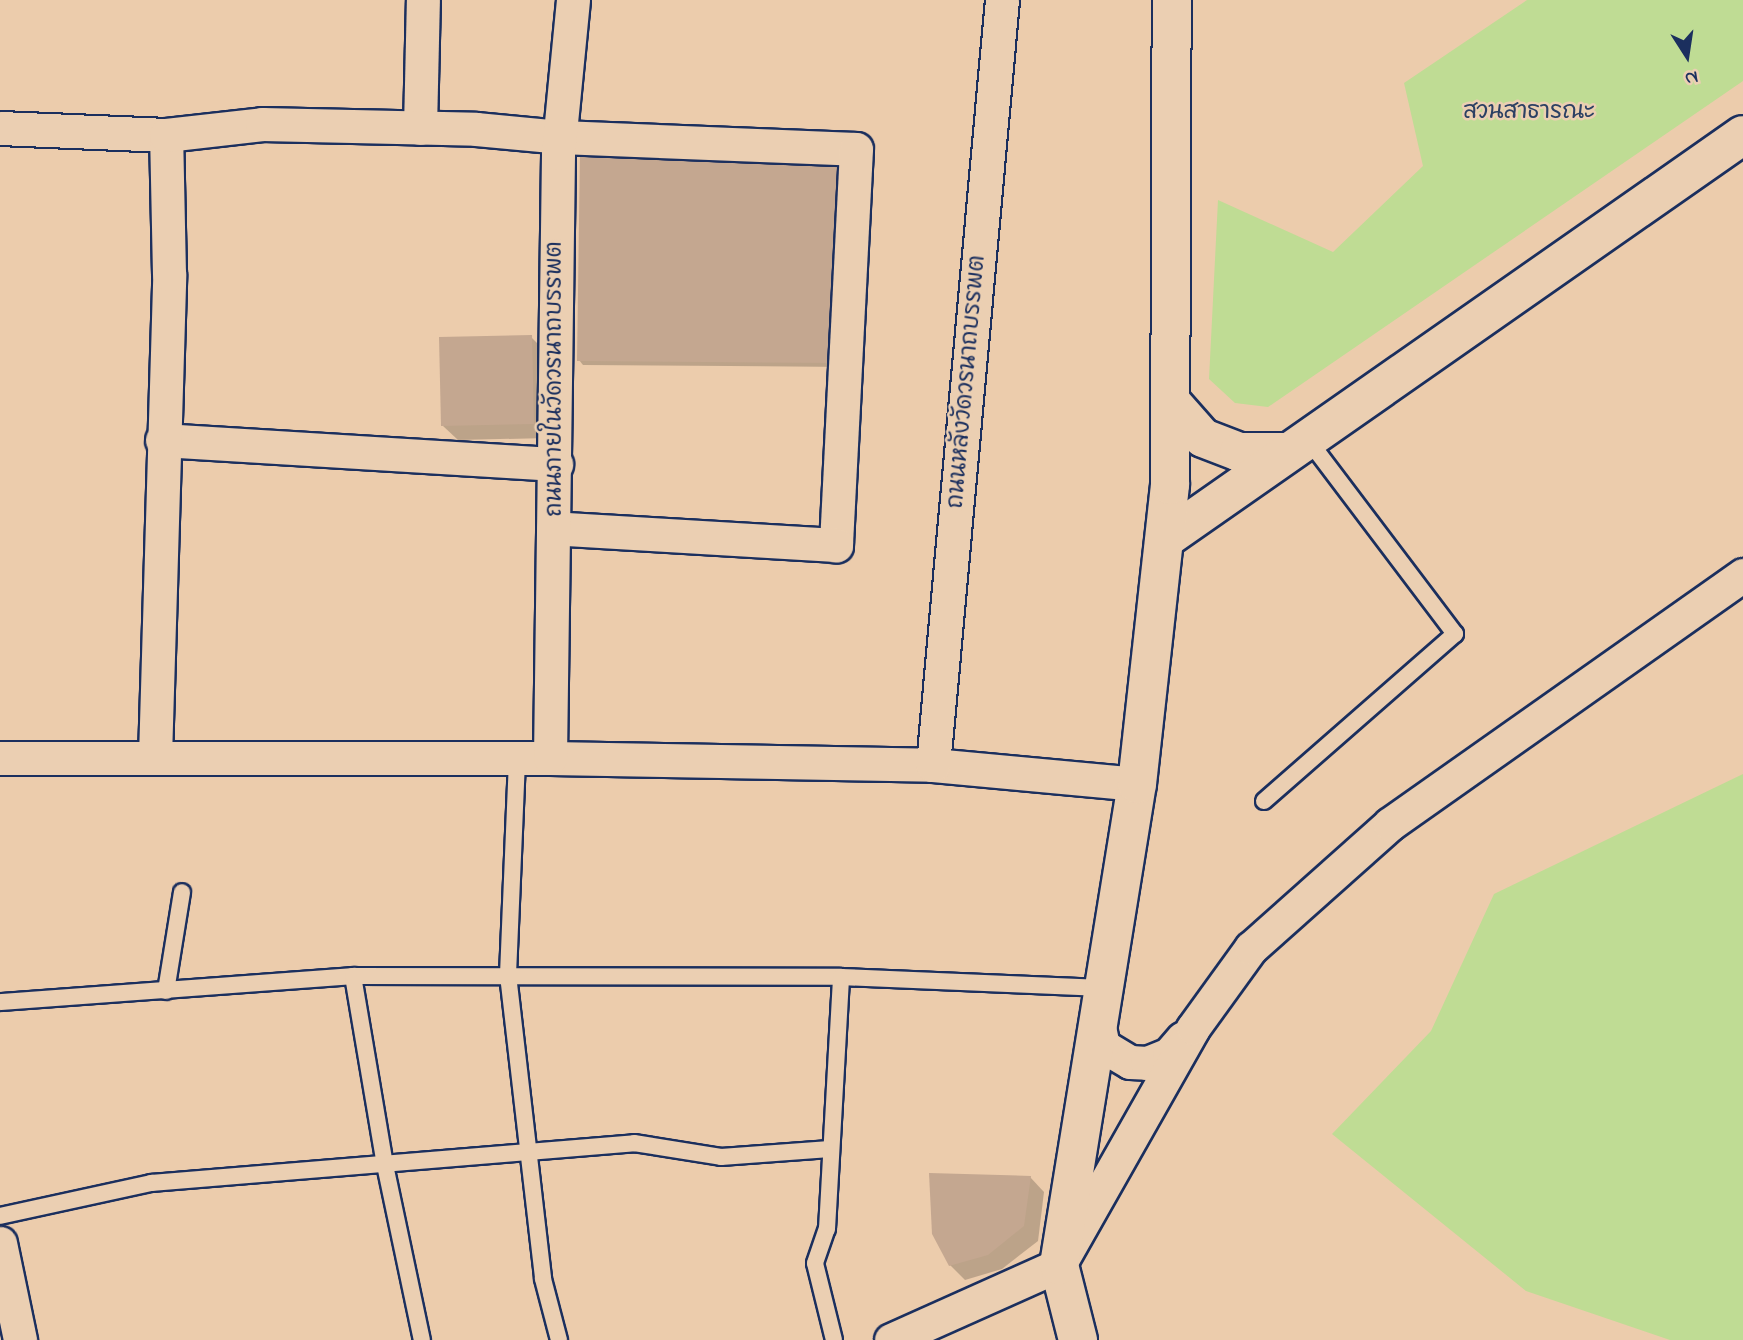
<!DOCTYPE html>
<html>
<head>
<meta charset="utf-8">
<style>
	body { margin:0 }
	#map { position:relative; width:1743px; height:1340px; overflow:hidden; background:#ecccac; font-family:"Indie Flower","Playpen Sans Thai",sans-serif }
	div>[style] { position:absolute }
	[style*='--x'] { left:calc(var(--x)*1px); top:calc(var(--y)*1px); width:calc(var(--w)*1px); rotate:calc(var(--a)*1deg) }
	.green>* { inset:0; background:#bfdc94 }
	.shadow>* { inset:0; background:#0003 }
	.building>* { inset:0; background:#c4a790 }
	.roads { filter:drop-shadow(2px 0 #1b2f5e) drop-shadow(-2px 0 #1b2f5e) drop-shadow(0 2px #1b2f5e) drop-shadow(0 -2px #1b2f5e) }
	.lane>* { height:16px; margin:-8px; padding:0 8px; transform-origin:8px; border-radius:8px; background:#ebcfb2 }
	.street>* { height:33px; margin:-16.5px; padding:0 16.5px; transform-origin:16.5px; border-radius:16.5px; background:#ebcfb2 }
	.secondary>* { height:38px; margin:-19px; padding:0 19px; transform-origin:19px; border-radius:19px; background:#ebcfb2 }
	span { translate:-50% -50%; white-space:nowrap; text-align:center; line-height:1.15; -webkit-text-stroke:5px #ebcfb2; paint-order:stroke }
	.park-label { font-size:23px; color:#2b4063 }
	.street-label { font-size:23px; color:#1b2f5e }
	.north { position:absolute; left:1652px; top:21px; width:70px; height:70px; -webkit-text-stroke:5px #ebcfb2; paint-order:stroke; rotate:168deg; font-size:19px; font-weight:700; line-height:28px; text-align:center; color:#1b2f5e }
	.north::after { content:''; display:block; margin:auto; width:24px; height:32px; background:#1b2f5e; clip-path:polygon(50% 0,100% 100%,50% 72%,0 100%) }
</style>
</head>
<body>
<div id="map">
	<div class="green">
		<i style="clip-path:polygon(1527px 0,1743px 0,1743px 81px,1268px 407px,1235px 403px,1209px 379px,1218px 200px,1333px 252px,1423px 166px,1404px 83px)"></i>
		<i style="clip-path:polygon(1743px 774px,1743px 1340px,1670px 1340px,1526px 1291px,1332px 1134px,1431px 1031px,1494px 894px)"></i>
	</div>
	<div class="shadow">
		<i style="clip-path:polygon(582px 153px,847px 367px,583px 365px,579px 360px)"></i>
		<i style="clip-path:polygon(531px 337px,546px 352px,548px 438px,458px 440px,443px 426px)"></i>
		<i style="clip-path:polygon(1030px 1177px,1044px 1192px,1038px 1241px,1002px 1269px,965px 1280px,950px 1265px)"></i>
	</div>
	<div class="building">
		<i style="clip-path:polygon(580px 151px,846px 154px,843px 363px,577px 361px)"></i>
		<i style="clip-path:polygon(532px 335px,534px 424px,441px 426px,439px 337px)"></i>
		<i style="clip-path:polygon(929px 1173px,1031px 1176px,1024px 1226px,988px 1255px,949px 1266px,932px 1234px)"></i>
	</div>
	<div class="roads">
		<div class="lane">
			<i style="--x:517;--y:760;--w:215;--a:92.4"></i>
			<i style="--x:508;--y:975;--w:306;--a:83.4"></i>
			<i style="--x:543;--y:1279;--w:63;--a:75.3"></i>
			<i style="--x:1264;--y:801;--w:254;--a:-41.2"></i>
			<i style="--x:1455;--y:634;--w:246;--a:-127.1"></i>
			<i style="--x:353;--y:976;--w:192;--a:80.4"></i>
			<i style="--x:385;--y:1165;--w:179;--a:78.1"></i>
			<i style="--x:166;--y:991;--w:100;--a:-80.8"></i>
			<i style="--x:0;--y:1002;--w:354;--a:-4.2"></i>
			<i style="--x:353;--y:976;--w:488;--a:0.1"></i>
			<i style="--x:841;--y:977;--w:262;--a:2.4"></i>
			<i style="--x:0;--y:1216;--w:155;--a:-12.3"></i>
			<i style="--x:151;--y:1183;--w:485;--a:-4.7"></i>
			<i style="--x:634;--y:1143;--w:88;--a:9.1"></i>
			<i style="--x:721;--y:1157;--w:109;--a:-4.2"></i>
			<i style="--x:834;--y:1340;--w:79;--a:-103.9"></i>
			<i style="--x:815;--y:1263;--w:36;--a:-71"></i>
			<i style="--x:827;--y:1229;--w:252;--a:-86.8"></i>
		</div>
		<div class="street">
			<i style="--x:0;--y:128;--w:166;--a:2.4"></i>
			<i style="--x:420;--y:128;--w:128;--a:-88.7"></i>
			<i style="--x:162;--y:440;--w:395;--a:3.5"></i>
			<i style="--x:155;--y:757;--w:483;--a:-88.3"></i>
			<i style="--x:169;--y:274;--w:139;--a:-91.2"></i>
			<i style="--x:166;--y:135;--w:97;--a:-6.5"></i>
			<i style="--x:262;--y:124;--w:214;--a:1.3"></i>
			<i style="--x:476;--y:129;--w:84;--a:5.4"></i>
			<i style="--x:560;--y:137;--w:296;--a:2.3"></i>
			<i style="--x:856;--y:149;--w:397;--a:92.9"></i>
			<i style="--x:836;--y:545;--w:283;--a:-176.6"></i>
			<i style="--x:0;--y:758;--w:550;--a:0"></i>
			<i style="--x:550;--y:758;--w:383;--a:1"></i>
			<i style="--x:933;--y:765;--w:205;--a:5.3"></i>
			<i style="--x:550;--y:758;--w:605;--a:-89.24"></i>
			<i style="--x:558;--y:153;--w:154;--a:-84.4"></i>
			<i style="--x:933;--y:765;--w:768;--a:-84.85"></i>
			<i style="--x:1099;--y:1027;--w:19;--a:78"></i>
			<i style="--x:1103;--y:1046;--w:31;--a:31"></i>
			<i style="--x:1130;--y:1062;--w:17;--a:3"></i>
			<i style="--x:1147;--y:1063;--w:24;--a:-22"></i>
			<i style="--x:1169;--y:1054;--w:21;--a:-49"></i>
			<i style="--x:0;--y:1243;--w:99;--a:78.3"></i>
			<i style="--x:891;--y:1340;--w:184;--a:-24.1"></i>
			<i style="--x:1059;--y:1265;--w:272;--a:-60.5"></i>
			<i style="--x:1193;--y:1028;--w:99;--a:-54.1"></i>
			<i style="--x:1251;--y:948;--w:186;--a:-41.7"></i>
			<i style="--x:1390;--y:824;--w:432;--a:-35.2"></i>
		</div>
		<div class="secondary">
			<i style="--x:1173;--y:404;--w:45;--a:48.6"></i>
			<i style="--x:1203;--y:438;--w:39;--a:21"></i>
			<i style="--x:1239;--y:452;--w:49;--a:0"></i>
			<i style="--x:1165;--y:539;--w:705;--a:-34.95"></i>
			<i style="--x:1078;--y:1340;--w:77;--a:-104.2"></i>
			<i style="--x:1059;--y:1265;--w:487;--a:-80.8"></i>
			<i style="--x:1137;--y:784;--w:301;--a:-83.7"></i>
			<i style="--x:1170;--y:485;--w:485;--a:-89.8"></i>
		</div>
	</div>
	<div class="park-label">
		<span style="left:1529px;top:113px">สวนสาธารณะ</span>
	</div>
	<div class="street-label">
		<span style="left:556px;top:379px;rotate:-90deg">ถนนภายในวัดวรนาถบรรพต</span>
		<span style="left:968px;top:382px;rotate:-85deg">ถนนหลังวัดวรนาถบรรพต</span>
	</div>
	<div class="north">N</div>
</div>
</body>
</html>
